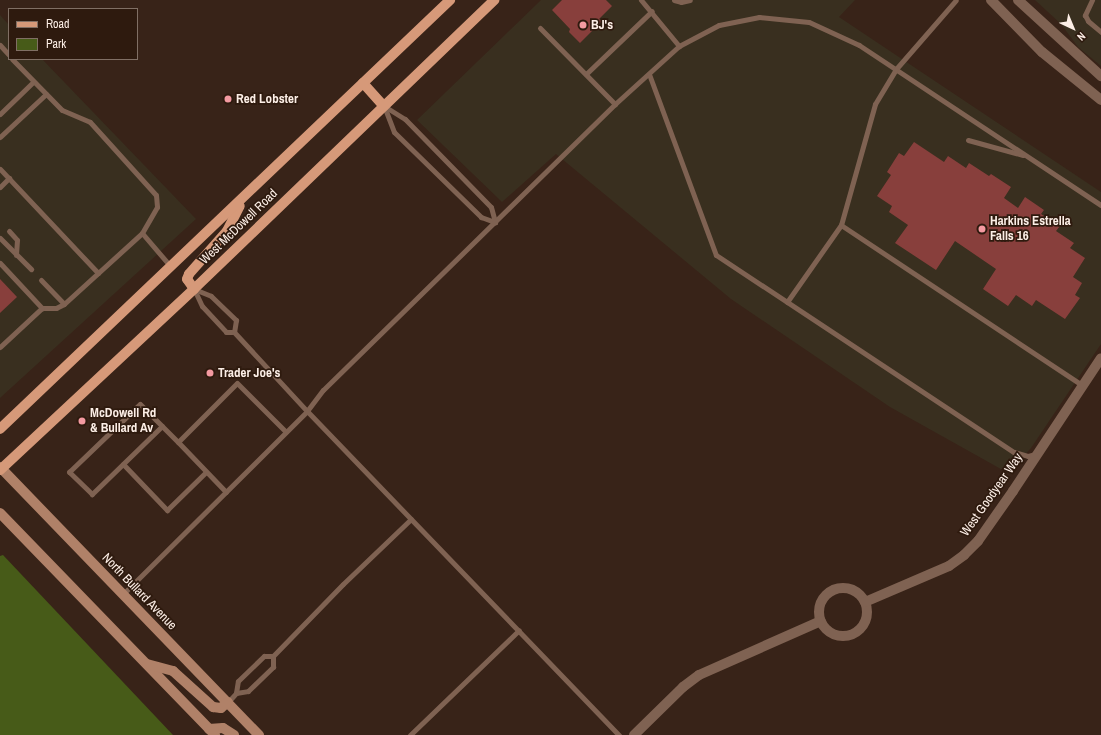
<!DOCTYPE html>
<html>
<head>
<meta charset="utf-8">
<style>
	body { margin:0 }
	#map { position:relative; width:1101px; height:735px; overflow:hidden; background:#382318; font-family:"Archivo Narrow",sans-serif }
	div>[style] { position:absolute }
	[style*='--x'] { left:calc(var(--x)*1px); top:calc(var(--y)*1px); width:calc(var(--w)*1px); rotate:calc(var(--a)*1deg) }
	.commercial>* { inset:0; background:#392f1f }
	.green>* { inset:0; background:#475b18 }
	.building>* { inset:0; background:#883f3c }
	.service>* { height:5px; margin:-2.5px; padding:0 2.5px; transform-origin:2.5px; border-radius:2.5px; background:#7f6252 }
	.minor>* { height:10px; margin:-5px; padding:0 5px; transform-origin:5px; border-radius:5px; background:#7f6252 }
	.minor>.ring { margin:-5px; padding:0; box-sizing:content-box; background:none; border:10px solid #7f6252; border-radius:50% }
	.tertiary>* { height:10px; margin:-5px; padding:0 5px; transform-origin:5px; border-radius:5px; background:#7f6252 }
	.secondary>* { height:10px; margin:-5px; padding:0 5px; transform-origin:5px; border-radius:5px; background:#b08168 }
	.primary>* { height:10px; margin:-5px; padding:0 5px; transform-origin:5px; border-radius:5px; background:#d69979 }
	.dots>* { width:11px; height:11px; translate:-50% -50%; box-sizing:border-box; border:2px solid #2e1a0e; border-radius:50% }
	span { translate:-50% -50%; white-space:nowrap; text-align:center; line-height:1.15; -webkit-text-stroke:3.5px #2e1a0e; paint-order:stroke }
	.poi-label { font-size:13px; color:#fceee6; font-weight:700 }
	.left { translate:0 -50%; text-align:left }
	.street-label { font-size:13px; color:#fceee6 }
	.legend { position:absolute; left:8px; top:8px; width:130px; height:52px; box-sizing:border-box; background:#2e1a0e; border:1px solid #806f64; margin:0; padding:5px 7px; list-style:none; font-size:12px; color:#fceee6 }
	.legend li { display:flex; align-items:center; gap:8px; height:20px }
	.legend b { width:20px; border:1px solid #806f64 }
	.north { position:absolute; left:1053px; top:8px; width:40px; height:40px; -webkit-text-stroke:3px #2e1a0e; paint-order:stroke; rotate:136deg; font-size:11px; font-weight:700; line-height:16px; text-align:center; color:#fceee6 }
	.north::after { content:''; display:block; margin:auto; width:14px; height:18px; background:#fceee6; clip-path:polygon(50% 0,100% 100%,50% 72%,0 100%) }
</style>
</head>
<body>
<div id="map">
	<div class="commercial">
		<i style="clip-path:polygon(541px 0,855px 0,839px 17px,1101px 192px,1101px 344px,1031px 448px,1008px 473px,890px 407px,731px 299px,556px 154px,502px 202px,417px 120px)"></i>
		<i style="clip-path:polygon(1035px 0,1101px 0,1101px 66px,1078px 47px,1061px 24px)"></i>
		<i style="clip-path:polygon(0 15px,9px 25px,9px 59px,42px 59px,196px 219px,0 398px)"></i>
	</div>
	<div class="green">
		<i style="clip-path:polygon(3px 555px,173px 735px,0 735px,0 556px)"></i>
	</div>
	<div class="building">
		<i style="clip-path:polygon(562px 0,606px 0,612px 6px,599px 19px,602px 21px,580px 43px,569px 32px,570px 29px,552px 10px)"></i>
		<i style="clip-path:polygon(914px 142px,944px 162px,948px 156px,966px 168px,969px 163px,989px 176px,991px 174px,1011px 187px,1004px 198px,1018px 208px,1025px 197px,1044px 210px,1041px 214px,1060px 226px,1056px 231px,1074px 243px,1070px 248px,1085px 258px,1073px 277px,1082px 283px,1075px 295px,1080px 298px,1065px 319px,1036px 300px,1032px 306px,1016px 295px,1008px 306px,983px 289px,996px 269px,955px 241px,936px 270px,895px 243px,908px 225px,889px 212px,892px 206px,877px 196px,891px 175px,887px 172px,899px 153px,904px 156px)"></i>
		<i style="clip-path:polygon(0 279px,17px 297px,0 313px)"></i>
	</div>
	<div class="service">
		<i style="--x:641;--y:0;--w:60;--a:50.4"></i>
		<i style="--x:674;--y:0;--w:7;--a:16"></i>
		<i style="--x:681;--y:2;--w:9;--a:-13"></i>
		<i style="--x:1092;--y:0;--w:17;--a:115"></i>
		<i style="--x:1085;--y:15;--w:7;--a:63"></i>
		<i style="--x:1088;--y:21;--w:17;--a:40"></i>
		<i style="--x:540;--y:28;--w:107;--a:45.4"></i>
		<i style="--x:615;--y:104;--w:86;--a:-42.2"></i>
		<i style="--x:679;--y:46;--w:45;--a:-27.7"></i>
		<i style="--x:719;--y:25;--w:41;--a:-11.3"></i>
		<i style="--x:759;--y:17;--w:50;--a:5.7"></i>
		<i style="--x:809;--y:22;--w:55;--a:24.7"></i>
		<i style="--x:859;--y:45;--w:290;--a:33.5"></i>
		<i style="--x:0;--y:45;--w:13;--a:48"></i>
		<i style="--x:12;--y:59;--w:71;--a:45.6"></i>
		<i style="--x:62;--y:110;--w:30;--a:23"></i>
		<i style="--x:90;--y:122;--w:98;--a:47.9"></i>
		<i style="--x:156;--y:195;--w:12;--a:85"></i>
		<i style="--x:157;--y:207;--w:30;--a:120"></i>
		<i style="--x:142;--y:233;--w:45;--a:49.5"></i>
		<i style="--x:586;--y:74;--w:91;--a:-43.7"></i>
		<i style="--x:649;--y:74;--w:193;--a:69.7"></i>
		<i style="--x:716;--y:255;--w:357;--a:33.5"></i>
		<i style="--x:1014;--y:452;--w:15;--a:16"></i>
		<i style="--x:1028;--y:456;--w:7;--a:-16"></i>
		<i style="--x:384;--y:106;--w:28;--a:69"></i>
		<i style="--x:394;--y:132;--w:122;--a:44.3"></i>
		<i style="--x:481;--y:217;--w:15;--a:20"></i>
		<i style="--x:384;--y:106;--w:25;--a:32"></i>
		<i style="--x:405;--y:119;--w:123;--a:45.7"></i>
		<i style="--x:491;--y:207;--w:16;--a:75"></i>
		<i style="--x:0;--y:114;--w:46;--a:-44.1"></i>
		<i style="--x:0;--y:137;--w:63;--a:-43.1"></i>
		<i style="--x:968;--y:140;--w:57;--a:15.3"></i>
		<i style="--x:0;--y:169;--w:143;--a:46.7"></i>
		<i style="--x:0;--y:187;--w:13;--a:-45"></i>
		<i style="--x:841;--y:225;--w:289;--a:33.6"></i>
		<i style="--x:9;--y:231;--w:12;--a:48"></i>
		<i style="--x:17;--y:240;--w:15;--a:94"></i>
		<i style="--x:0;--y:238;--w:44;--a:45"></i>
		<i style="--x:0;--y:263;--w:62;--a:47"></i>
		<i style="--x:42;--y:308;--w:14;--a:0"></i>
		<i style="--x:56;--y:308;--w:9;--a:-27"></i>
		<i style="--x:64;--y:304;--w:105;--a:-42.3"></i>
		<i style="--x:41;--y:280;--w:33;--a:46"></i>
		<i style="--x:194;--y:289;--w:19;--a:65"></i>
		<i style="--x:202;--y:306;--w:35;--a:47"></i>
		<i style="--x:226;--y:332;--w:8;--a:0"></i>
		<i style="--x:234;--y:332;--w:108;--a:47.3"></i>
		<i style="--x:307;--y:411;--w:26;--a:-53"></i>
		<i style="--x:323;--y:390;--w:409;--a:-44.4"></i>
		<i style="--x:194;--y:289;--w:18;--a:22"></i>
		<i style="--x:211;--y:296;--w:35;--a:44"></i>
		<i style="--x:236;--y:320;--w:12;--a:99"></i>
		<i style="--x:787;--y:302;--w:94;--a:-55"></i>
		<i style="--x:841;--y:225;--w:126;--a:-74.3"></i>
		<i style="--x:875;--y:104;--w:41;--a:-59"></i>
		<i style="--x:896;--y:69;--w:91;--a:-49"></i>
		<i style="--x:0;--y:347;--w:57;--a:-42.9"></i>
		<i style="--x:162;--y:426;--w:98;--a:135.8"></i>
		<i style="--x:92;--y:494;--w:32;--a:-136"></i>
		<i style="--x:69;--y:472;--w:98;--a:-43.8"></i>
		<i style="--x:140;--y:404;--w:54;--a:45"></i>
		<i style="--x:123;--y:464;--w:64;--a:46.3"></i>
		<i style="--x:167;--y:510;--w:54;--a:-44.3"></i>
		<i style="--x:226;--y:492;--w:69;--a:-133.8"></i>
		<i style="--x:178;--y:442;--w:83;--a:-45"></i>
		<i style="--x:237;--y:383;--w:69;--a:45"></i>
		<i style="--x:123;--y:594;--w:260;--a:-44.8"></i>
		<i style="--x:307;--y:411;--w:450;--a:46.1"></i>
		<i style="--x:236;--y:693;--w:12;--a:-81"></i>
		<i style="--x:238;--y:681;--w:36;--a:-44"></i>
		<i style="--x:264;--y:656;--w:9;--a:0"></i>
		<i style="--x:228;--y:702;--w:12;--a:-48"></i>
		<i style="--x:236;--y:693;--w:12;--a:-9"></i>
		<i style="--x:248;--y:691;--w:35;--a:-44"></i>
		<i style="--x:273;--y:667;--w:11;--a:-90"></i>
		<i style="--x:273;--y:656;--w:100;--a:-45.8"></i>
		<i style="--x:343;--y:584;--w:94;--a:-43.7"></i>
		<i style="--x:410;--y:735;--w:151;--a:-43.9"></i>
	</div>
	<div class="minor">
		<i class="ring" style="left:819px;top:588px;width:38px;height:38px"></i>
		<i style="--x:865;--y:602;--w:91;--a:-23.2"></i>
		<i style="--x:949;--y:566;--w:19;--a:-36"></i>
		<i style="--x:964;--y:555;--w:20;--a:-45"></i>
		<i style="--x:978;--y:541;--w:61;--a:-55"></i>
		<i style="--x:1013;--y:491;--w:159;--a:-56.5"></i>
		<i style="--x:634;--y:735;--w:69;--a:-44.4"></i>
		<i style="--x:683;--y:687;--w:20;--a:-37"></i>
		<i style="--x:699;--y:675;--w:133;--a:-23.9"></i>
	</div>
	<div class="tertiary">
		<i style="--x:991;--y:0;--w:73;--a:45.6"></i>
		<i style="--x:1042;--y:52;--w:76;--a:39.1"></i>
		<i style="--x:1018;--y:0;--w:113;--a:42.5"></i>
	</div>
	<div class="secondary">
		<i style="--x:0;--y:467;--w:373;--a:46"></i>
		<i style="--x:0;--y:513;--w:309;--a:45.9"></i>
		<i style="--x:147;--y:664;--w:27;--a:15"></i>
		<i style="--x:173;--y:671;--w:54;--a:42"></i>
		<i style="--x:213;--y:707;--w:8;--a:7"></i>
		<i style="--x:221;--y:708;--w:9;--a:-41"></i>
		<i style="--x:209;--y:729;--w:14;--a:-4"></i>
		<i style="--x:223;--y:728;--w:13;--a:32"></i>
	</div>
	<div class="primary">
		<i style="--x:363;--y:83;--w:31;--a:48"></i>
		<i style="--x:194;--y:289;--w:12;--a:-125"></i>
		<i style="--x:187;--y:279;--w:5;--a:-68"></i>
		<i style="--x:189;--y:274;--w:57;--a:-48.5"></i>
		<i style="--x:227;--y:231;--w:28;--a:-63"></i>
		<i style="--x:0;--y:429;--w:622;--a:-43.63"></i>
		<i style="--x:0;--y:470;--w:265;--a:-43"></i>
		<i style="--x:194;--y:289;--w:417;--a:-43.9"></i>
	</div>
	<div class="dots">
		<i style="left:583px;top:25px;background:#f49aa1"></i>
		<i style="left:228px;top:99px;background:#f49aa1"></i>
		<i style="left:982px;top:229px;background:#f49aa1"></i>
		<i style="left:210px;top:373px;background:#f49aa1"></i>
		<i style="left:82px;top:421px;background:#f49aa1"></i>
	</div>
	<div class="poi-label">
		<span class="left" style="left:591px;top:25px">BJ's</span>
		<span class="left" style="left:236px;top:99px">Red Lobster</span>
		<span class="left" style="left:990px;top:229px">Harkins Estrella<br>Falls 16</span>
		<span class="left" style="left:218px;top:373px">Trader Joe's</span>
		<span class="left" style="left:90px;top:421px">McDowell Rd<br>&amp; Bullard Av</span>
	</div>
	<div class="street-label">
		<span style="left:239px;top:227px;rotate:-44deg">West McDowell Road</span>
		<span style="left:992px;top:495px;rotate:-55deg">West Goodyear Way</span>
		<span style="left:139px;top:592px;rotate:46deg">North Bullard Avenue</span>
	</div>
	<ul class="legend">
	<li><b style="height:5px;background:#d69979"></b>Road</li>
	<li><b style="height:11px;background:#475b18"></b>Park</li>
	</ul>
	<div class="north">N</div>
</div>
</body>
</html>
